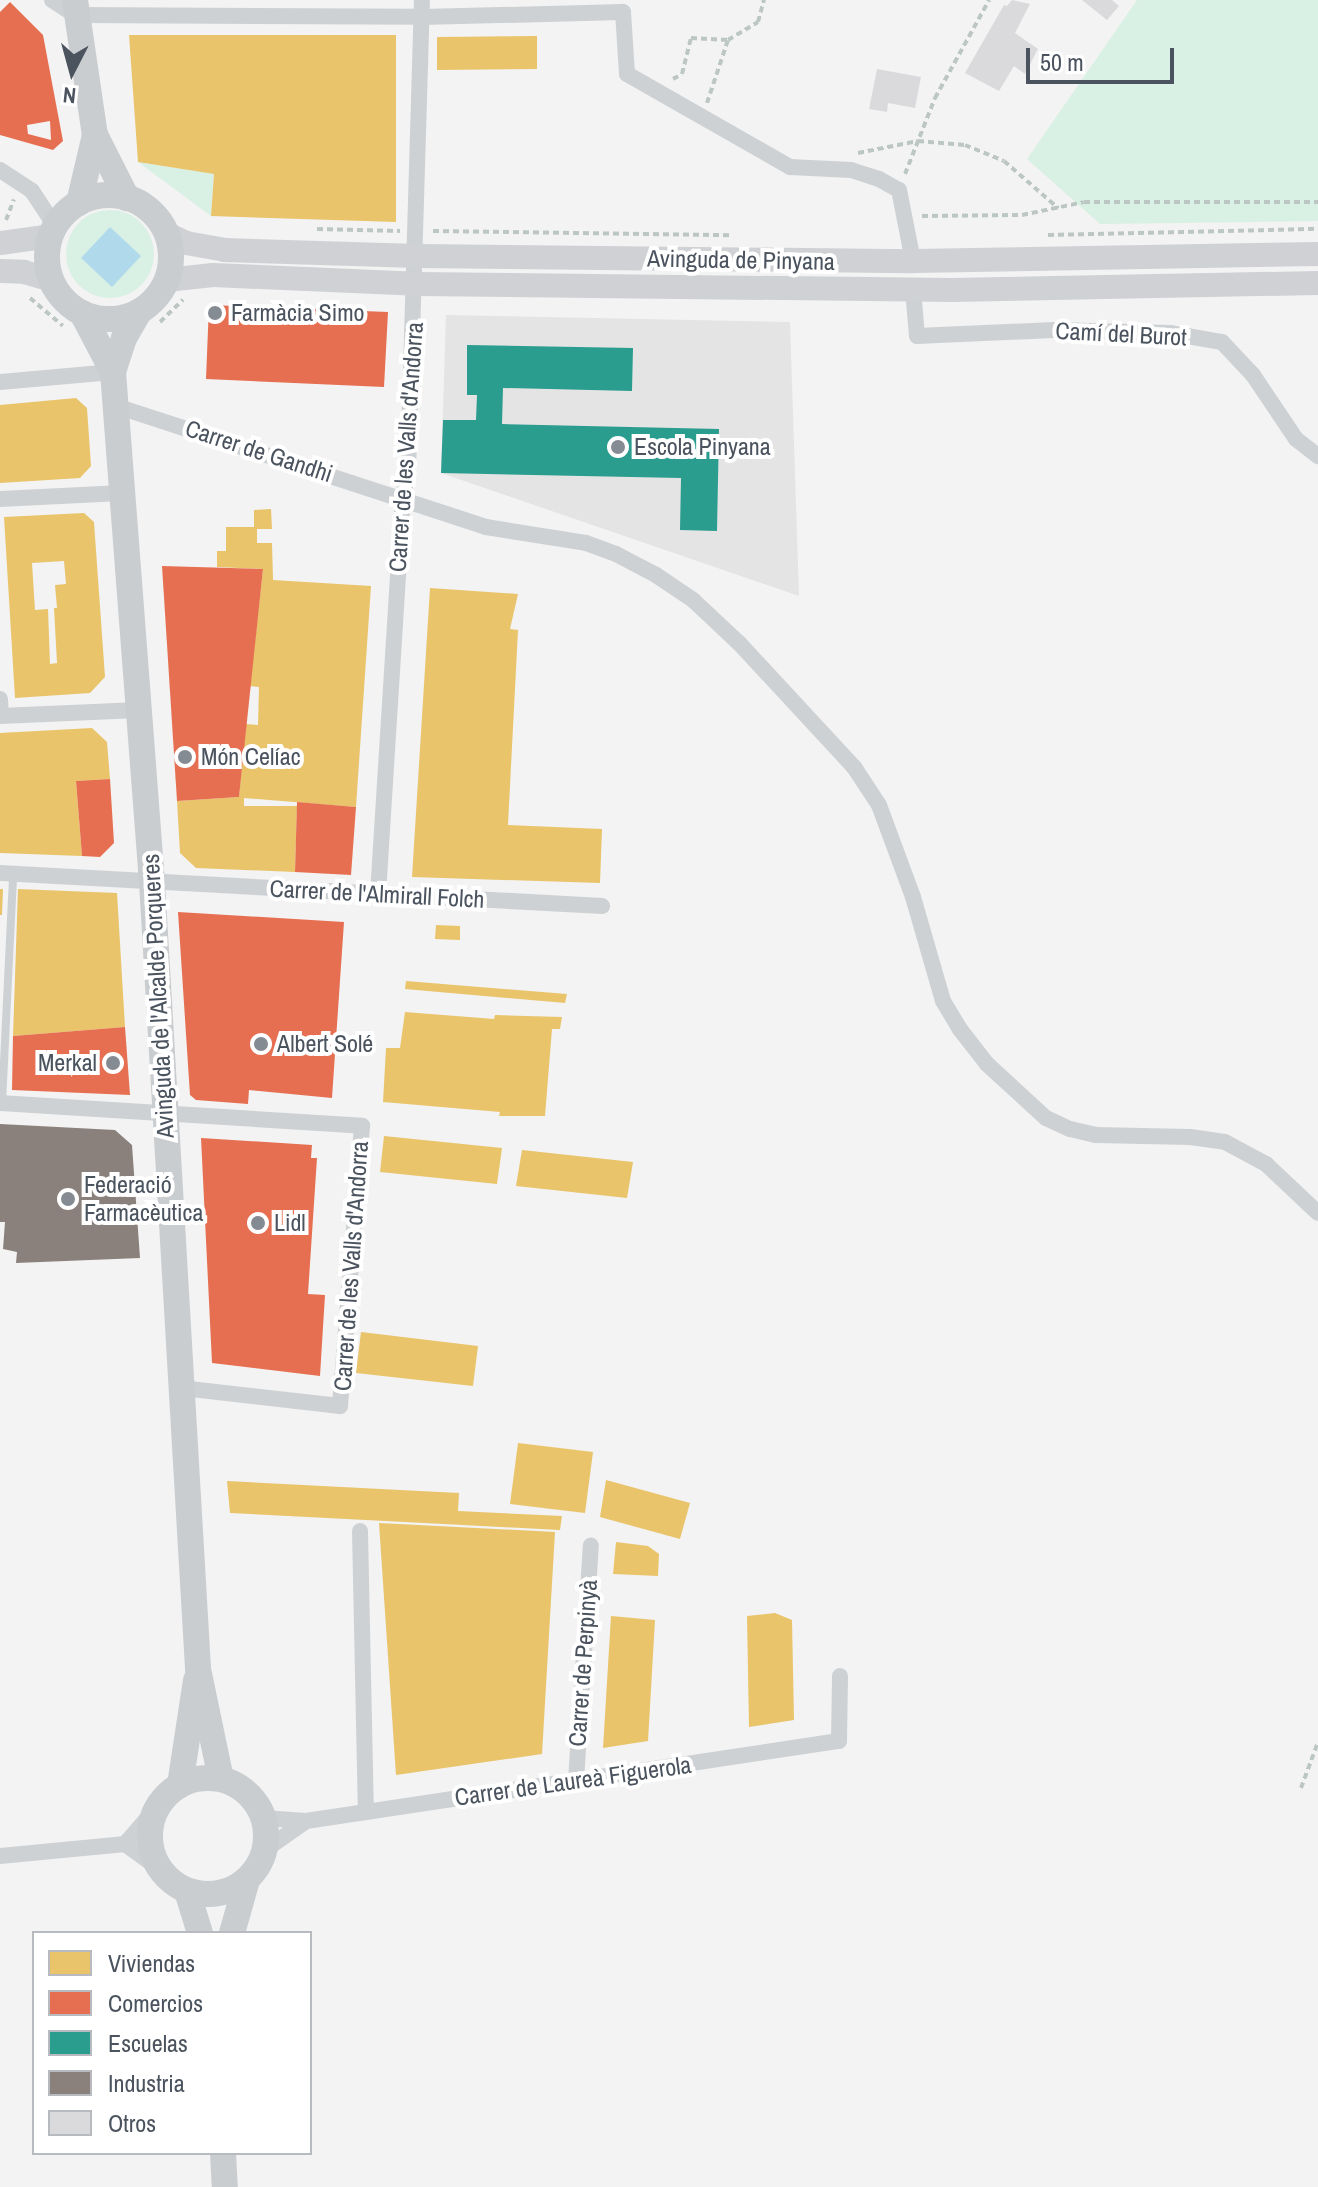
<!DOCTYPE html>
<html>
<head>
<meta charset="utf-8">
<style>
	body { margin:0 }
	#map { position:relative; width:1318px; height:2187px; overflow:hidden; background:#f3f3f3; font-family:"Archivo Narrow",sans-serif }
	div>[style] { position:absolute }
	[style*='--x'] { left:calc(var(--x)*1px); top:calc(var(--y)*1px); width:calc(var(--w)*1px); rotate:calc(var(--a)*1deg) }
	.education>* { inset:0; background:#e5e4e4 }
	.green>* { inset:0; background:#d9f0e4 }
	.round { border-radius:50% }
	.water>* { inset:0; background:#b0daeb }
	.homes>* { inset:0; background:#e9c46a }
	.shops>* { inset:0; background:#e76f51 }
	.schools>* { inset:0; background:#2a9d8f }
	.industry>* { inset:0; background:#8a817c }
	.building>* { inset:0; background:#dadadc }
	.path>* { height:4px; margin-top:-2px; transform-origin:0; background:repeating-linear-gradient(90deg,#bcc7c4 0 6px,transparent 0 10px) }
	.lane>* { height:8px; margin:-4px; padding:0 4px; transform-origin:4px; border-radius:4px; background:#ced1d3 }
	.street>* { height:16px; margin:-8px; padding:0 8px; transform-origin:8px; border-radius:8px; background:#ced1d3 }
	.secondary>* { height:24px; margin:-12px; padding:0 12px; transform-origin:12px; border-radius:12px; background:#cfd1d4 }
	.primary>* { height:26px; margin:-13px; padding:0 13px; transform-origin:13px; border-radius:13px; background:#cacdd0 }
	.primary>.ring { margin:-13px; padding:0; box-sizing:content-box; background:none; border:26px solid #cacdd0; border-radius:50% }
	.dots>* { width:22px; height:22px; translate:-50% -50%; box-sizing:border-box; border:4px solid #fff; border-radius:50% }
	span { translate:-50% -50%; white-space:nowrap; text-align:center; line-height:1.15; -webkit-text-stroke:8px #fff; paint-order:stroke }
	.street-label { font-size:24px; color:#4a535e }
	.poi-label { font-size:24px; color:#4a535e }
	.left { translate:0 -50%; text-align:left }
	.right { translate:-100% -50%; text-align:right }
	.legend { position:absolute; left:32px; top:1931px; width:280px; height:224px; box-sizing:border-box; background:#fff; border:2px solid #b7babf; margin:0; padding:10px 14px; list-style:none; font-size:24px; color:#4a535e }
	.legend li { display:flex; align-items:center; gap:16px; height:40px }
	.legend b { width:40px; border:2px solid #b7babf }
	.north { position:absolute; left:32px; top:32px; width:80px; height:80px; -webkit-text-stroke:6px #fff; paint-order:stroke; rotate:186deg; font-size:22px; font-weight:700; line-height:32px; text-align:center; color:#4a535e }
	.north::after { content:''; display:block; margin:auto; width:28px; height:36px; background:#4a535e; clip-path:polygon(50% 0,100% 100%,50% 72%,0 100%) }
	.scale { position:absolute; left:1026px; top:48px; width:148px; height:36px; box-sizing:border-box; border:4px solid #4a535e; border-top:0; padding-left:10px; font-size:24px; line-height:28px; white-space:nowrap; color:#4a535e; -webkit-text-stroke:6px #fff; paint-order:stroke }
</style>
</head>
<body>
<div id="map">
	<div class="education">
		<i style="clip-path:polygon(446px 315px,790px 322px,799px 596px,441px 473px)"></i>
	</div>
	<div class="green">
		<i style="clip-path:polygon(1137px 0,1318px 0,1318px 221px,1100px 224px,1027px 159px)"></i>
		<i style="clip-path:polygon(138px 162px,214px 174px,211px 216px)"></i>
		<i class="round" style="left:66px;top:210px;width:88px;height:88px"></i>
	</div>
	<div class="water">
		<i style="clip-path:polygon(110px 227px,141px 256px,112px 287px,81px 258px)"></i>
	</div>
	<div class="homes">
		<i style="clip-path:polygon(129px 35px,396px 35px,396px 222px,211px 216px,214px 174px,138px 162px)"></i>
		<i style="clip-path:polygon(537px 36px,537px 69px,437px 70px,437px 37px)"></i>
		<i style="clip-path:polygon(76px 398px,87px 408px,91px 466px,80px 478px,0 483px,0 405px)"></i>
		<i style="clip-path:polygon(271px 509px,272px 529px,257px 529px,257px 543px,272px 543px,273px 580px,371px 586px,356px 807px,244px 798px,244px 806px,297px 806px,295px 872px,196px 868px,180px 853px,177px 801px,239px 797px,246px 724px,258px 725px,259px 687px,250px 686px,263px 569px,217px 567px,217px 551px,226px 551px,226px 527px,254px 527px,254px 510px)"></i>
		<i style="clip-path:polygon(evenodd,84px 513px,94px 522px,105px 677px,90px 693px,15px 698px,4px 517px,84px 513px,64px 561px,66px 584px,55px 585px,57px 608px,54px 608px,57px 663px,50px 664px,48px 609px,35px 610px,32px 563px,64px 561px)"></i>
		<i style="clip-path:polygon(430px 588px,518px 594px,510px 629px,518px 630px,508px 825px,602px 829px,600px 883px,412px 877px)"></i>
		<i style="clip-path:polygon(92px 728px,107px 742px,110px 779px,76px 781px,82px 856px,0 853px,0 733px)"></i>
		<i style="clip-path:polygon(0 889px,3px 889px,2px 915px,0 915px)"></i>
		<i style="clip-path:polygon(18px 889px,117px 893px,125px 1027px,13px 1036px)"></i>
		<i style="clip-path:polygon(436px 925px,460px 926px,460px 940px,435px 939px)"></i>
		<i style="clip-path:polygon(406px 981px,567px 994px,565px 1003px,405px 989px)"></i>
		<i style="clip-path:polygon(405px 1012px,494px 1019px,495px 1015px,562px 1017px,560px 1029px,552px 1029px,545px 1116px,499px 1116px,500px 1112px,383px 1102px,386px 1048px,400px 1048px)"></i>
		<i style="clip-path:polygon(384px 1136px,502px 1148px,497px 1184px,380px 1172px)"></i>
		<i style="clip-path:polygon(522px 1150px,633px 1162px,627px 1198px,516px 1186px)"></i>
		<i style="clip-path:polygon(361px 1332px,478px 1346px,473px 1386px,356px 1373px)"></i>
		<i style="clip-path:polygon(518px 1443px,593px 1452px,585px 1513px,510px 1504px)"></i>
		<i style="clip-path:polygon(606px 1480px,690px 1503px,680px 1539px,600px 1517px)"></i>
		<i style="clip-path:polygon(227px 1481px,459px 1493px,458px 1511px,562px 1516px,560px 1530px,230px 1513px)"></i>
		<i style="clip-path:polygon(379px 1523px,555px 1532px,542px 1754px,396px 1775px)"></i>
		<i style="clip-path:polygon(616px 1542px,648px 1546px,659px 1554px,658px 1576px,613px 1574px)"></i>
		<i style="clip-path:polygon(775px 1613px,792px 1620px,794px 1720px,749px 1727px,747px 1616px)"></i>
		<i style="clip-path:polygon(611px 1616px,655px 1620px,648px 1741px,603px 1748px)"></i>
	</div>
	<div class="shops">
		<i style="clip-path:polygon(evenodd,10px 2px,43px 35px,63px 141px,53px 150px,0 135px,0 12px,10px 2px,50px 121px,51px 140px,28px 134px,27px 125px,50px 121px)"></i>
		<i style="clip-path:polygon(209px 305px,388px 312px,384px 387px,206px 379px)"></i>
		<i style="clip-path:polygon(162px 566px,263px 569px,239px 797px,177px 801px)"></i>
		<i style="clip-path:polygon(110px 779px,114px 843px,100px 857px,82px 856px,76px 781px)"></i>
		<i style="clip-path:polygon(297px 802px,356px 807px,351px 875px,295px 872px)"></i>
		<i style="clip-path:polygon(178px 912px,344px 922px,332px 1098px,249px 1090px,248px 1104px,196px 1100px,190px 1095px)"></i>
		<i style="clip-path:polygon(125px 1027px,130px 1095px,12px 1090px,13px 1036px)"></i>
		<i style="clip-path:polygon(201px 1138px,312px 1145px,311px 1158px,317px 1158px,308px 1294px,325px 1295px,320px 1376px,212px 1363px)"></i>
	</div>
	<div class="schools">
		<i style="clip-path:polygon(467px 345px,633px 348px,632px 391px,503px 388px,502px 424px,719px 429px,717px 531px,680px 530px,681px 478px,441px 473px,443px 420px,476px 420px,477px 395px,467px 395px)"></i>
	</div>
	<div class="industry">
		<i style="clip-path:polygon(0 1124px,115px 1130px,132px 1145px,140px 1258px,16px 1263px,17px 1252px,3px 1249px,5px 1222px,0 1222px)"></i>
	</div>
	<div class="building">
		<i style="clip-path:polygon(1012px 0,1030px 4px,1015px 33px,1038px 49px,1025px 74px,1014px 66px,999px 91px,965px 73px,1004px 5px,1007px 6px)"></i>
		<i style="clip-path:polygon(1082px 0,1112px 0,1119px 6px,1107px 20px)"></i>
		<i style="clip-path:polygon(877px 69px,921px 77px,915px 108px,888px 103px,887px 112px,869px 109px)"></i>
	</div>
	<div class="path">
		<i style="--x:673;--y:79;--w:10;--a:-29"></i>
		<i style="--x:682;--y:74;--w:37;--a:-76"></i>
		<i style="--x:691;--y:38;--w:37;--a:3"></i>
		<i style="--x:707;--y:103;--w:66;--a:-71.6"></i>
		<i style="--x:728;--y:40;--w:35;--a:-31"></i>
		<i style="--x:758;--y:22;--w:23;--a:-75"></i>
		<i style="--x:858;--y:153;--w:61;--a:-11.3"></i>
		<i style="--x:918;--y:141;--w:47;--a:4.9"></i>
		<i style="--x:965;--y:145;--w:42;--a:22.3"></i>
		<i style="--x:1004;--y:161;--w:72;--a:41"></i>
		<i style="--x:905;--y:174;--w:82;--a:-68.5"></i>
		<i style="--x:935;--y:98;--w:112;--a:-61.1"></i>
		<i style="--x:922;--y:216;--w:100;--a:-0.6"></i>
		<i style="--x:1022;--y:215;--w:63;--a:-11.8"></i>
		<i style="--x:1084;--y:202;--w:234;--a:0"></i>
		<i style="--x:6;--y:220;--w:22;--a:-69"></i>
		<i style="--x:317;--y:229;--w:83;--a:1.4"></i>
		<i style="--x:433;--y:231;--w:299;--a:0.8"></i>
		<i style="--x:1048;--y:235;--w:270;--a:-1.3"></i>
		<i style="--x:30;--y:298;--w:43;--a:40.3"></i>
		<i style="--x:160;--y:322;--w:32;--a:-44"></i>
		<i style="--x:1301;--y:1788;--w:49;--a:-69.7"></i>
	</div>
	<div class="lane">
		<i style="--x:2;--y:1103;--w:229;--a:-87.2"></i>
	</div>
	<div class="street">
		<i style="--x:52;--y:0;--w:27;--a:33"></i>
		<i style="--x:75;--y:15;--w:347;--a:0.3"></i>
		<i style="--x:422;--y:17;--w:201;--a:-1.4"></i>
		<i style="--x:623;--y:12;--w:62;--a:86.3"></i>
		<i style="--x:627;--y:74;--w:188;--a:29.7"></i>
		<i style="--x:790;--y:167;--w:61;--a:2.8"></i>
		<i style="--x:851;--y:170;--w:29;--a:18"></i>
		<i style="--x:879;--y:179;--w:23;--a:29"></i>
		<i style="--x:899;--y:190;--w:72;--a:78.8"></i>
		<i style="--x:0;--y:170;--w:38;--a:33"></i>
		<i style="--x:32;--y:191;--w:42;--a:56.7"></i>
		<i style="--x:913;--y:290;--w:46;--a:85"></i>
		<i style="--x:917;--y:336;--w:137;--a:-2.5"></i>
		<i style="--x:1054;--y:330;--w:116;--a:1.5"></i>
		<i style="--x:1170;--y:333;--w:53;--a:9.8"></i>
		<i style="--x:1222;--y:342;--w:45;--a:46.8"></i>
		<i style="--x:1253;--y:375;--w:77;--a:56.1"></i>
		<i style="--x:1296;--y:439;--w:28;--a:38"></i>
		<i style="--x:0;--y:382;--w:113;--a:-5.1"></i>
		<i style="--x:116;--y:406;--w:389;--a:18.1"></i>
		<i style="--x:486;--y:527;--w:101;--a:9.1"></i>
		<i style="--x:586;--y:543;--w:32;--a:20"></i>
		<i style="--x:616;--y:554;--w:45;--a:27.7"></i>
		<i style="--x:656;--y:575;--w:45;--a:34"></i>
		<i style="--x:693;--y:600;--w:63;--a:43.1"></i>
		<i style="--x:739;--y:643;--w:169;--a:47.2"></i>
		<i style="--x:854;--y:767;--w:45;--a:56.7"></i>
		<i style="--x:879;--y:805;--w:98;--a:69.7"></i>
		<i style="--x:913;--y:897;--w:108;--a:73.9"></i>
		<i style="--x:943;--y:1001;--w:31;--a:59"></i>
		<i style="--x:959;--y:1028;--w:46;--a:52.1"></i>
		<i style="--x:987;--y:1064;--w:80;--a:42.5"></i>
		<i style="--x:1046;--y:1118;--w:26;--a:25"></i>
		<i style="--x:1070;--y:1129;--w:26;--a:13"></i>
		<i style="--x:1095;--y:1135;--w:95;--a:1.2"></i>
		<i style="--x:1190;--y:1137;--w:35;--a:8"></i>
		<i style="--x:1225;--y:1142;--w:47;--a:28.2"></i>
		<i style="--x:1266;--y:1164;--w:71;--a:43.3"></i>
		<i style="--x:0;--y:499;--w:122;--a:-2.8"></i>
		<i style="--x:0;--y:699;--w:17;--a:87"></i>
		<i style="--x:0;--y:716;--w:139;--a:-2.5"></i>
		<i style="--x:0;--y:873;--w:603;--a:3.14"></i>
		<i style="--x:378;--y:894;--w:397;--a:-86.4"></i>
		<i style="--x:403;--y:498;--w:28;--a:-80"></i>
		<i style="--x:408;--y:470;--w:470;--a:-88.3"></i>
		<i style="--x:0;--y:1103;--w:363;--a:3.6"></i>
		<i style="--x:362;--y:1126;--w:281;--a:94.5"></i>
		<i style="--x:340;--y:1406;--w:158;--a:-173.5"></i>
		<i style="--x:360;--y:1531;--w:281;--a:88.8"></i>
		<i style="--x:576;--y:1781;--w:236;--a:-86.4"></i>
		<i style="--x:264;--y:1818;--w:42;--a:4.1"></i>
		<i style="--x:306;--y:1821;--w:539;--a:-8.54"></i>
		<i style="--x:839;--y:1741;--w:65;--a:-89.1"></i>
		<i style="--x:125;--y:1844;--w:41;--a:36"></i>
		<i style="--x:265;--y:1850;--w:50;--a:-35.3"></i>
		<i style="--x:0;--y:1856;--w:126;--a:-5.5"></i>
		<i style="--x:125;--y:1844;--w:49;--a:-49.1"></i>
	</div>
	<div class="secondary">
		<i style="--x:167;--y:234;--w:21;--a:25"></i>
		<i style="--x:186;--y:243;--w:39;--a:10"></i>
		<i style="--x:224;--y:250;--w:193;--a:1.8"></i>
		<i style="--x:417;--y:256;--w:496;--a:0.6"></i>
		<i style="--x:913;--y:261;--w:405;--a:-1"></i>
		<i style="--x:0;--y:243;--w:51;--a:-7.8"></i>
		<i style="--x:0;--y:271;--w:24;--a:2"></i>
		<i style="--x:24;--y:272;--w:29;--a:16"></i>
		<i style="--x:167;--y:280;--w:46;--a:-6.2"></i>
		<i style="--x:213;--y:275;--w:203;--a:2.5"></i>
		<i style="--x:416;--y:284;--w:536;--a:0.64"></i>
		<i style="--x:952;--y:290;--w:366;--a:-1.1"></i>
	</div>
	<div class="primary">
		<i style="--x:75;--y:0;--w:136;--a:81.6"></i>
		<i style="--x:95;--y:135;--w:71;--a:63.1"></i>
		<i class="ring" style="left:47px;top:195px;width:98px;height:98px"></i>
		<i style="--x:79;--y:203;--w:70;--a:-76.8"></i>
		<i style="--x:139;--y:312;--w:30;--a:120"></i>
		<i style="--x:124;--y:338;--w:36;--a:108"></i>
		<i style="--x:113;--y:372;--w:511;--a:85.63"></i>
		<i style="--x:152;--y:882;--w:788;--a:86.65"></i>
		<i style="--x:198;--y:1669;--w:112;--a:78.2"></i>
		<i style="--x:82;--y:313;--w:67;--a:62.3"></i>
		<i class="ring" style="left:150px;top:1778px;width:90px;height:90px"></i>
		<i style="--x:180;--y:1785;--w:106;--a:-81.3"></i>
		<i style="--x:187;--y:1891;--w:44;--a:72.8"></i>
		<i style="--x:232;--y:1933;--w:55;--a:-74.2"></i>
		<i style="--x:223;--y:2153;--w:34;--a:87"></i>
	</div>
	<div class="dots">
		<i style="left:215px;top:313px;background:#858b92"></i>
		<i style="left:618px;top:447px;background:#858b92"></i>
		<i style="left:185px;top:757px;background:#858b92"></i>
		<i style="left:261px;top:1044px;background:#858b92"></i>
		<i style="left:113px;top:1063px;background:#858b92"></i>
		<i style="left:68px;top:1199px;background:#858b92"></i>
		<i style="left:258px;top:1223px;background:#858b92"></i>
	</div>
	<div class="street-label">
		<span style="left:741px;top:260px;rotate:1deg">Avinguda de Pinyana</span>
		<span style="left:1121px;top:334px;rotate:3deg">Camí del Burot</span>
		<span style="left:406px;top:447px;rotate:-86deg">Carrer de les Valls d'Andorra</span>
		<span style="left:259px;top:451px;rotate:18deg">Carrer de Gandhi</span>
		<span style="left:377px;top:894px;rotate:3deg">Carrer de l'Almirall Folch</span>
		<span style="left:158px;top:996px;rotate:-93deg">Avinguda de l'Alcalde Porqueres</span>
		<span style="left:351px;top:1266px;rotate:-86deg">Carrer de les Valls d'Andorra</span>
		<span style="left:583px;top:1663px;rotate:-86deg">Carrer de Perpinyà</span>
		<span style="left:573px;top:1781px;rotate:-8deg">Carrer de Laureà Figuerola</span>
	</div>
	<div class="poi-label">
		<span class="left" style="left:231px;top:313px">Farmàcia Simo</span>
		<span class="left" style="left:634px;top:447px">Escola Pinyana</span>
		<span class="left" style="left:201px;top:757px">Món Celíac</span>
		<span class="left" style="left:277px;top:1044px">Albert Solé</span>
		<span class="right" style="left:97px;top:1063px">Merkal</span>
		<span class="left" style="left:84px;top:1199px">Federació<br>Farmacèutica</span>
		<span class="left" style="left:274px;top:1223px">Lidl</span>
	</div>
	<ul class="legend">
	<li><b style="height:22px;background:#e9c46a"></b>Viviendas</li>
	<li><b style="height:22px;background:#e76f51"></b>Comercios</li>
	<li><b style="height:22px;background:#2a9d8f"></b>Escuelas</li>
	<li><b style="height:22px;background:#8a817c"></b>Industria</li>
	<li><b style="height:22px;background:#dadadc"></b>Otros</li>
	</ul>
	<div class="north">N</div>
	<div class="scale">50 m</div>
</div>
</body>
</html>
